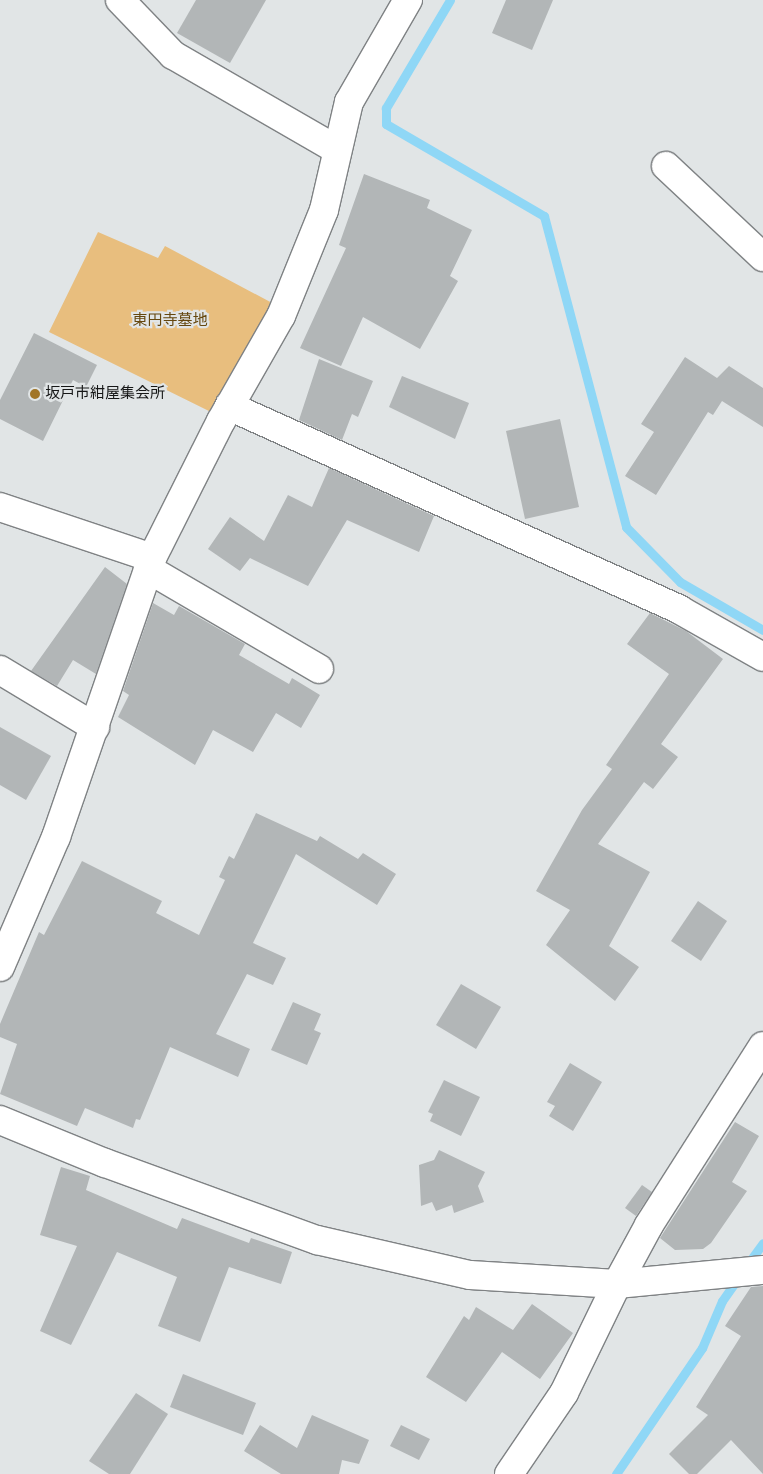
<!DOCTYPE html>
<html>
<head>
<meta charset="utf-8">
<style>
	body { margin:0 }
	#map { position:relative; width:763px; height:1474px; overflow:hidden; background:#e1e5e6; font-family:Jost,"Noto Sans JP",sans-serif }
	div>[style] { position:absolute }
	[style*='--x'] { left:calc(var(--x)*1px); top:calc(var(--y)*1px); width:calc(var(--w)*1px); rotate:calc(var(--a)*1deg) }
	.green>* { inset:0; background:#e8be7e }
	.stream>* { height:9px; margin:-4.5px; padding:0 4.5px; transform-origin:4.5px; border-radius:4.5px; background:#8fd7f6 }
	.building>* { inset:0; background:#b2b6b7 }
	.roads { filter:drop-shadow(1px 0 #7f8284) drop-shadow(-1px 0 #7f8284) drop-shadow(0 1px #7f8284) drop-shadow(0 -1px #7f8284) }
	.street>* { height:28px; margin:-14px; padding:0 14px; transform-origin:14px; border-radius:14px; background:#fff }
	.secondary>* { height:28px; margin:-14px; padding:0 14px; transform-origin:14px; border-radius:14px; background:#fff }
	.dots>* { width:14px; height:14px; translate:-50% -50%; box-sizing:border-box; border:2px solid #e1e5e6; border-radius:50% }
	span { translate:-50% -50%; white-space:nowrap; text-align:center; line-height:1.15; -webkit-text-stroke:4.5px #e1e5e6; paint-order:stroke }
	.park-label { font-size:15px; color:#65470e }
	.poi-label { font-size:15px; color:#161717 }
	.left { translate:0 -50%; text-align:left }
</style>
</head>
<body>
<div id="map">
	<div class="green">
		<i style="clip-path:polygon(98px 232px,158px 258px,165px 246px,274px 304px,215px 414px,49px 332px)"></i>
	</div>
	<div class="stream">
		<i style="--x:450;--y:0;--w:126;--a:120.7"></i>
		<i style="--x:386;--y:108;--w:16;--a:90"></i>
		<i style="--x:386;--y:124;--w:183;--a:30.2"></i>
		<i style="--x:544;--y:216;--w:322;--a:75.2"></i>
		<i style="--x:626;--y:527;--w:77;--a:45.5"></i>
		<i style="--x:680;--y:582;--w:96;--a:30"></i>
		<i style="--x:747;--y:1265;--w:27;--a:-54"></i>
		<i style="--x:616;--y:1474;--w:153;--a:-55.7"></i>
		<i style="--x:702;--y:1348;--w:51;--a:-66.9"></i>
		<i style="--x:722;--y:1301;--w:28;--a:-55"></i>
	</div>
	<div class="building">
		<i style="clip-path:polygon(196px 0,266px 0,230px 63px,177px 33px)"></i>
		<i style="clip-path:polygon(506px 0,553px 0,532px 50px,492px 33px)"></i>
		<i style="clip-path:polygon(364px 174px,430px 200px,427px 208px,472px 230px,450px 276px,458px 281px,420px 349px,363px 317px,341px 366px,300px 348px,346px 248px,339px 245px)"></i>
		<i style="clip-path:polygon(34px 333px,97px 365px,86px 387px,73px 380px,43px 441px,0 419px,0 400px)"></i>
		<i style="clip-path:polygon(685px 357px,717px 378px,729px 366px,763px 388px,763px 427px,722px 401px,713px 415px,708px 412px,656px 495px,625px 476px,654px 432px,641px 424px)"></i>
		<i style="clip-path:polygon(319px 359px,373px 381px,358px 417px,352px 414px,342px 440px,299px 420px)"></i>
		<i style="clip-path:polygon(402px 376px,469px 403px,455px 439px,389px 407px)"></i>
		<i style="clip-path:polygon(560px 419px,579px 507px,525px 519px,506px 431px)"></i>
		<i style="clip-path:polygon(329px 468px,434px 516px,419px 552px,347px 520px,308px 586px,250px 558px,240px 571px,208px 549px,230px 517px,264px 541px,288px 495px,312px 507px)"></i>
		<i style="clip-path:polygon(105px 567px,127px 584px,96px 674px,73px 660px,57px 686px,31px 671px)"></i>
		<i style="clip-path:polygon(153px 603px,174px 615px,179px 606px,245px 644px,239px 655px,289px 684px,292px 678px,320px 695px,301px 728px,276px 713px,253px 752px,213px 730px,195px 765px,118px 717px,129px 695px,123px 691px)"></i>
		<i style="clip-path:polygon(650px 613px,686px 631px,723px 659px,661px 744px,678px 757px,653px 789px,644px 782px,598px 844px,650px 872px,609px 946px,639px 967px,615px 1001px,546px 945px,570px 910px,536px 891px,582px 810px,612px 769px,606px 765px,669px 674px,627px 644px)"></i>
		<i style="clip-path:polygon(0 727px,51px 756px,26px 800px,0 785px)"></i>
		<i style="clip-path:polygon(256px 813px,317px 841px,320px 836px,358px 859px,363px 853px,396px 874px,377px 905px,296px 854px,253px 943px,286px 958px,273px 985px,247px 974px,216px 1034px,250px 1049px,238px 1077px,170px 1047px,140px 1120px,136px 1119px,133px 1128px,85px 1108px,77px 1126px,0 1094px,17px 1044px,0 1037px,0 1024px,39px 932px,44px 935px,82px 861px,162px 901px,156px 913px,199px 935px,225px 880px,219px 877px,229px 856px,234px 859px)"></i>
		<i style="clip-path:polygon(698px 901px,727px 921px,701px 961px,671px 941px)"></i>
		<i style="clip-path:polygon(461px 984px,501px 1007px,476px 1049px,436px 1025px)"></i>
		<i style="clip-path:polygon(293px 1002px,321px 1014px,314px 1030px,321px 1033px,307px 1065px,271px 1050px)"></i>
		<i style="clip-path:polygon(570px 1063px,602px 1082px,573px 1131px,549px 1116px,555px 1106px,547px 1102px)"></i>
		<i style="clip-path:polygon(444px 1080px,480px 1097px,461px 1136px,430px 1121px,433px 1114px,428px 1112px)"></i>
		<i style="clip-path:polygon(735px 1122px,759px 1136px,732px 1182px,747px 1191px,711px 1243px,703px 1249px,675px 1250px,660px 1238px)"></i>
		<i style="clip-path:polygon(439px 1150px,485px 1172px,478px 1186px,484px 1202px,454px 1213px,452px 1205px,436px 1211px,432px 1202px,421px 1206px,419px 1165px,434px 1160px)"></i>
		<i style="clip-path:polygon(61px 1167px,90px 1176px,86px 1190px,177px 1229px,182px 1218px,249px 1243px,251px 1238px,292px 1252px,281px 1284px,229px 1267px,200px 1342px,158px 1326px,177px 1277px,117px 1252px,71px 1345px,40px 1331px,77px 1246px,40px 1235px)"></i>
		<i style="clip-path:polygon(642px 1185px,652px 1192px,636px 1216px,625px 1208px)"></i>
		<i style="clip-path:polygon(763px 1286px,763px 1474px,731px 1440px,697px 1474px,689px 1474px,669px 1454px,708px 1415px,696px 1407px,741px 1336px,725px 1326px,751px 1287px)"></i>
		<i style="clip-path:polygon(532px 1304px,573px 1333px,540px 1379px,502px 1352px,466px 1402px,426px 1377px,464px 1316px,469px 1320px,476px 1307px,513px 1330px)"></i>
		<i style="clip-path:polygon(183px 1374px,256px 1403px,243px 1435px,170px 1407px)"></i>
		<i style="clip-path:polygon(136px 1393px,168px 1414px,130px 1474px,109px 1474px,89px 1461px)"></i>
		<i style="clip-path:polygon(312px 1415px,369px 1440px,359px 1464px,342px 1460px,339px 1474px,281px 1474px,244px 1451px,260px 1425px,297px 1448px)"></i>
		<i style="clip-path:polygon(401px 1425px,430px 1439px,419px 1460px,390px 1446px)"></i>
	</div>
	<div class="roads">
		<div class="street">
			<i style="--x:120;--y:0;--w:76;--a:46.1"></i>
			<i style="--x:173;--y:55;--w:188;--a:30"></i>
			<i style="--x:666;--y:166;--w:133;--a:43.2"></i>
			<i style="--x:229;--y:406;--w:495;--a:24.3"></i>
			<i style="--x:680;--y:610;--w:95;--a:29.5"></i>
			<i style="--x:0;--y:507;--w:160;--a:18.5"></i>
			<i style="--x:148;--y:569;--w:198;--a:30.3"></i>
			<i style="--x:0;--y:670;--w:111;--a:31"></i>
			<i style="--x:0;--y:967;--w:142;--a:-66.7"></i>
			<i style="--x:56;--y:837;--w:295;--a:-71"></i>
			<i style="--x:152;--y:558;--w:153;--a:-63.3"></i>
			<i style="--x:221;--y:421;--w:121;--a:-60.3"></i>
			<i style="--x:281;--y:316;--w:114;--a:-67.9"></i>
			<i style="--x:324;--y:210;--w:111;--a:-77"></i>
			<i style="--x:349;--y:102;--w:118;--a:-60"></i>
			<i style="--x:509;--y:1474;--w:98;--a:-55.8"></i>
			<i style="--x:564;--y:1393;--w:121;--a:-64.1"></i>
		</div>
		<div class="secondary">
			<i style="--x:0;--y:1120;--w:113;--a:22.3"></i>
			<i style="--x:105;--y:1163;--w:226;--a:20"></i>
			<i style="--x:317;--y:1240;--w:157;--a:12.9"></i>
			<i style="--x:470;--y:1275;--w:147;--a:3.5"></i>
			<i style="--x:617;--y:1284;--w:147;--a:-5.5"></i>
			<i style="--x:617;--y:1284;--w:67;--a:-61.5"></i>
			<i style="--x:649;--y:1225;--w:212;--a:-57.5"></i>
		</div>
	</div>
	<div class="dots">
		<i style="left:35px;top:394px;background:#a17526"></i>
	</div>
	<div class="park-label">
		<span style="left:170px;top:321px">東円寺墓地</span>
	</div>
	<div class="poi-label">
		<span class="left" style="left:45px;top:394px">坂戸市紺屋集会所</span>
	</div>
</div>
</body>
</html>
